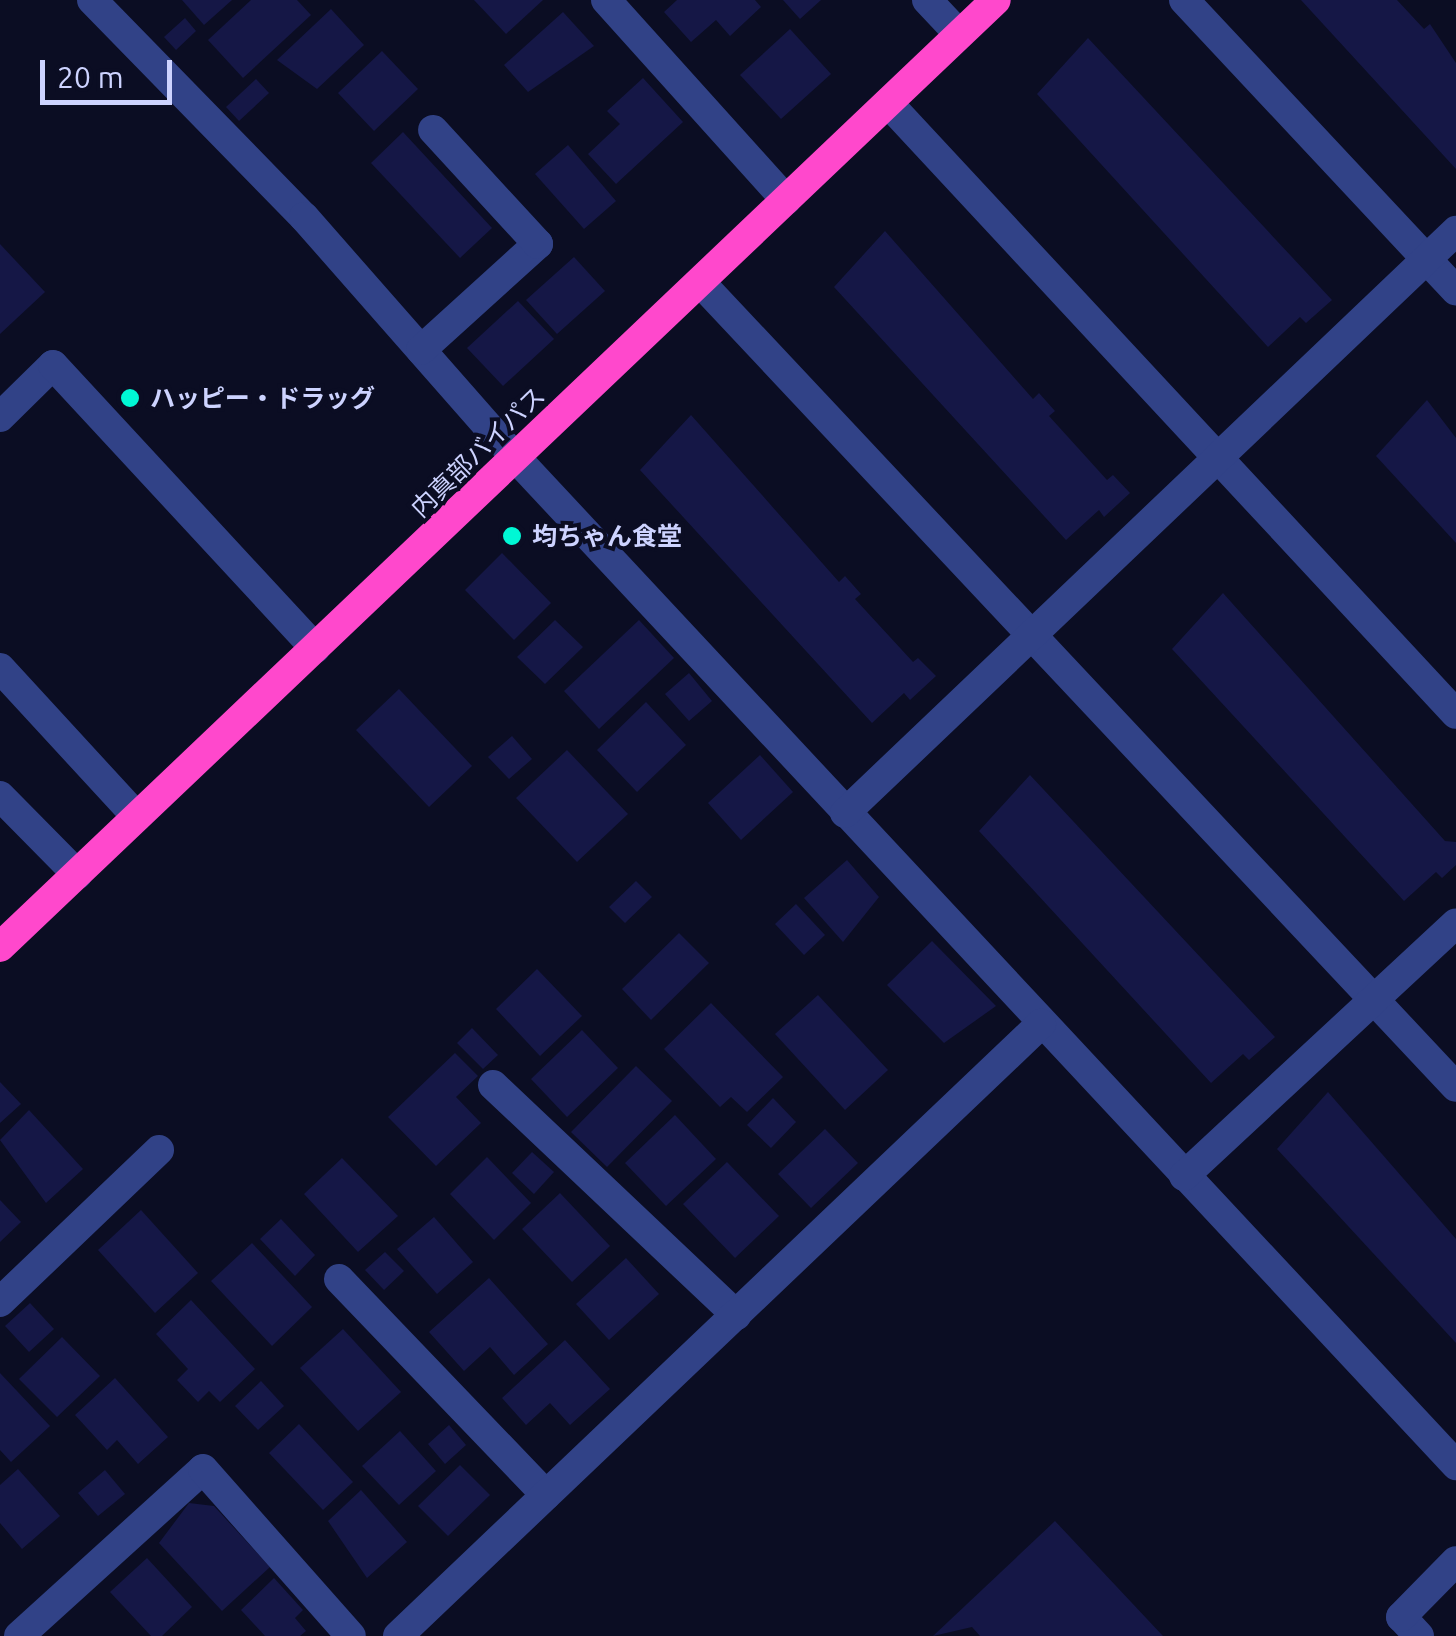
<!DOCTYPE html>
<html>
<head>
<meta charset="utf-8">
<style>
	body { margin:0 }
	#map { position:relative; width:1456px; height:1636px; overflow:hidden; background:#0b0d23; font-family:Ubuntu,"Noto Sans JP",sans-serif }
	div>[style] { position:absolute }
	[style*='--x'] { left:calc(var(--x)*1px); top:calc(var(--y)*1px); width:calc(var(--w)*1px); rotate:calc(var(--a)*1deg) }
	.building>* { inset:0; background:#151746 }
	.minor>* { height:30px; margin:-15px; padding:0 15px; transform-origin:15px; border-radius:15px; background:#314287 }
	.highway>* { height:30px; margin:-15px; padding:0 15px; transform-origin:15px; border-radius:15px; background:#ff48cc }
	.dots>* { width:28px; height:28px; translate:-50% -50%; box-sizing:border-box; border:5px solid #0b0d23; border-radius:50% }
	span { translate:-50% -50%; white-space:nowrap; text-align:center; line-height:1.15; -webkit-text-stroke:8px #0b0d23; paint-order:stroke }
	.poi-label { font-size:25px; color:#cdd3ff; font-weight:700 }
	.left { translate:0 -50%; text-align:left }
	.street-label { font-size:25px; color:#cdd3ff }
	.scale { position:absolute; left:40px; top:60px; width:132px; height:45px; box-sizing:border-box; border:5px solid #cdd3ff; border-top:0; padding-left:12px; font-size:30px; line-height:35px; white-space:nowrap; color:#cdd3ff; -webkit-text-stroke:8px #0b0d23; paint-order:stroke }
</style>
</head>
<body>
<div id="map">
	<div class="building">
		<i style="clip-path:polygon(182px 0,232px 0,204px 25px)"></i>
		<i style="clip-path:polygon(251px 0,297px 0,311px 15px,243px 78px,208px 40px)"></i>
		<i style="clip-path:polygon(474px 0,543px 0,506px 34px)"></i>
		<i style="clip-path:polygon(677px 0,755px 0,761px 7px,730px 36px,716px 20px,691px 42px,664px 12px)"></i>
		<i style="clip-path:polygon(783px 0,821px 0,800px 19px)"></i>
		<i style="clip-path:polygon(1301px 0,1397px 0,1424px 29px,1430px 24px,1456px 63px,1456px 169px)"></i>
		<i style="clip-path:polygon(331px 9px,364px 45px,317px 89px,277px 60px)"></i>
		<i style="clip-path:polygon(563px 12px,594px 46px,528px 92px,504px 65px)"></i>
		<i style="clip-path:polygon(185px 18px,196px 31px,176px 50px,164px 37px)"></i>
		<i style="clip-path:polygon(790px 29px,831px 74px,781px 119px,740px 75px)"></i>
		<i style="clip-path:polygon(1088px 38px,1332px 300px,1306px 323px,1300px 317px,1268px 347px,1037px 94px)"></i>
		<i style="clip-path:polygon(382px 51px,418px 89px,374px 131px,338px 93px)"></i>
		<i style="clip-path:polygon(643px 78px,683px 122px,616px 184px,588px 154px,620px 124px,607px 111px)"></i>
		<i style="clip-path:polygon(256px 79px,269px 93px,239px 121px,226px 107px)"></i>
		<i style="clip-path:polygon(403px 132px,492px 228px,460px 258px,371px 163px)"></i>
		<i style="clip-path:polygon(568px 145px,616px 201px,584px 229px,535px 174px)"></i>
		<i style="clip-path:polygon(885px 231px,1033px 399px,1039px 393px,1055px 411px,1049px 416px,1107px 480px,1113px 475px,1130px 493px,1104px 517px,1099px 510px,1066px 540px,834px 287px)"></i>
		<i style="clip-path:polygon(0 244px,45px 292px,0 334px)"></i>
		<i style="clip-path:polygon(574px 257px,605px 291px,557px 334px,526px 300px)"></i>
		<i style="clip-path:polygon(518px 301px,554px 339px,503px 386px,467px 348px)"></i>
		<i style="clip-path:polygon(1427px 400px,1456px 438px,1456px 543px,1376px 456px)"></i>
		<i style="clip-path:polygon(691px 415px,839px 582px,845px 576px,861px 594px,855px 599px,913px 662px,918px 658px,936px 676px,910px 700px,904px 693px,872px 723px,640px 470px)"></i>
		<i style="clip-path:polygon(502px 553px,551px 603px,514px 640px,465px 590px)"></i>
		<i style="clip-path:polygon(1223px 593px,1445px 841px,1456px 842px,1456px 865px,1442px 878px,1436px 872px,1404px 901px,1172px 649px)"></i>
		<i style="clip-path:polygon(555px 620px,583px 647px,545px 684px,517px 657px)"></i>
		<i style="clip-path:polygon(639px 620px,674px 658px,599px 729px,564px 691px)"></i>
		<i style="clip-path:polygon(689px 673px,712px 701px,689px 721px,665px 694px)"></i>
		<i style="clip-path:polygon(399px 689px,472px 766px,429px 807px,356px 730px)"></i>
		<i style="clip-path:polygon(646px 702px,686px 745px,637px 792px,597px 750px)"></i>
		<i style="clip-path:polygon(512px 736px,532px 759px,509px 779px,488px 757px)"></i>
		<i style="clip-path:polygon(567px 750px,628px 814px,577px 862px,516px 798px)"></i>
		<i style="clip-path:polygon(760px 755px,793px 792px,741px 840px,708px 803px)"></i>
		<i style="clip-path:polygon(1030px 775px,1275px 1037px,1249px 1060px,1243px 1054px,1211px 1083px,979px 831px)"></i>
		<i style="clip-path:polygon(847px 860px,879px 897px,843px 942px,804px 898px)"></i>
		<i style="clip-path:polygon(636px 881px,652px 897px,625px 923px,609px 907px)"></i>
		<i style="clip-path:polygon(796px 904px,825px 935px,804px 955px,775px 924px)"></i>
		<i style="clip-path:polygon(679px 933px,709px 963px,651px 1020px,622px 989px)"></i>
		<i style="clip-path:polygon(932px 941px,996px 1006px,944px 1043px,887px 985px)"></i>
		<i style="clip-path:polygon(537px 969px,582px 1016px,540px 1056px,496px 1009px)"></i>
		<i style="clip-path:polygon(818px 995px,888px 1070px,845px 1110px,775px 1034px)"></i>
		<i style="clip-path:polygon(711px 1003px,783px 1077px,747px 1112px,731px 1097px,720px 1107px,664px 1049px)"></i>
		<i style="clip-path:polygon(472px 1028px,498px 1055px,483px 1069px,457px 1043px)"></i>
		<i style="clip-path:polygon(582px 1030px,618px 1068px,567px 1117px,531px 1079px)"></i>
		<i style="clip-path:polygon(455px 1053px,478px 1076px,456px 1097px,481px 1123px,436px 1166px,388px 1117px)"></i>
		<i style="clip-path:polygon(636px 1066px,672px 1101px,607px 1167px,571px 1132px)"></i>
		<i style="clip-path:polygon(0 1082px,21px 1104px,0 1123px)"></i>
		<i style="clip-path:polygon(1328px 1092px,1456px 1239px,1456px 1343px,1277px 1149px)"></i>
		<i style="clip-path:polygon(773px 1098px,796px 1122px,771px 1148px,747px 1125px)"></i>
		<i style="clip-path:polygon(29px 1110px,83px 1169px,46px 1203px,0 1140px)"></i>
		<i style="clip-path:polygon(675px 1115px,716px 1159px,666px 1206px,625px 1163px)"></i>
		<i style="clip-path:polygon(825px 1129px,858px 1163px,811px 1208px,778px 1174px)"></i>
		<i style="clip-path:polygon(532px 1152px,554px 1172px,534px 1194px,512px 1173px)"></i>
		<i style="clip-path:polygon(487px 1157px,531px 1203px,494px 1240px,450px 1194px)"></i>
		<i style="clip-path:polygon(342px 1158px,398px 1216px,358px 1252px,304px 1194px)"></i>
		<i style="clip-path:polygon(727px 1162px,779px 1216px,735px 1258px,683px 1204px)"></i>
		<i style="clip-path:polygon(560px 1193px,610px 1246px,572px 1282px,522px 1229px)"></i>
		<i style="clip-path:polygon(0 1200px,21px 1222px,0 1242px)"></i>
		<i style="clip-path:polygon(141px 1210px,198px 1273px,155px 1313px,98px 1250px)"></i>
		<i style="clip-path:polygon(434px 1217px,473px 1262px,437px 1294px,397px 1249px)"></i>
		<i style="clip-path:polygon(281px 1219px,315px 1255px,295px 1276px,260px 1239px)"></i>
		<i style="clip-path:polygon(252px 1243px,312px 1307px,272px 1346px,211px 1281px)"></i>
		<i style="clip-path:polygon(385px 1252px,404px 1271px,384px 1290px,365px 1270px)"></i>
		<i style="clip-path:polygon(626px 1258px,659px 1294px,609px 1340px,576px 1304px)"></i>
		<i style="clip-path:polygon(489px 1278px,548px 1344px,514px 1375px,490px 1347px,464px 1371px,429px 1332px)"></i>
		<i style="clip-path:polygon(191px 1300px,255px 1369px,220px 1402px,209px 1391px,198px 1402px,177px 1380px,188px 1369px,156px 1334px)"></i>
		<i style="clip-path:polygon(30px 1303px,54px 1329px,29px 1352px,5px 1326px)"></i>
		<i style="clip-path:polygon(343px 1329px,401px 1392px,358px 1431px,300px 1368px)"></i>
		<i style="clip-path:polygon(62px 1337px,100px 1376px,57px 1417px,19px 1379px)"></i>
		<i style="clip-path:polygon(565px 1340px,610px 1389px,570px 1425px,550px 1403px,526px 1425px,502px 1398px)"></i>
		<i style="clip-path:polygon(0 1373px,50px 1426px,11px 1462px,0 1450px)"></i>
		<i style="clip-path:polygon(115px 1378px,168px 1437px,138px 1464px,117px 1440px,107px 1450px,75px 1415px)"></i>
		<i style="clip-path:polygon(261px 1381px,284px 1406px,258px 1430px,235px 1406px)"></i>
		<i style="clip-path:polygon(299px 1424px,353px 1482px,323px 1510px,269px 1453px)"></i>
		<i style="clip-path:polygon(449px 1425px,466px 1445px,445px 1464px,428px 1444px)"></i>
		<i style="clip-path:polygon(400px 1431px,436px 1471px,399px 1505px,362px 1466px)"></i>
		<i style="clip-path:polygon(460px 1465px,490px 1495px,448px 1536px,418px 1506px)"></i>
		<i style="clip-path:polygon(18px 1469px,60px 1516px,22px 1549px,0 1523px,0 1485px)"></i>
		<i style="clip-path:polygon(105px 1470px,125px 1494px,98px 1516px,78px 1493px)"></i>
		<i style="clip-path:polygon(361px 1490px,407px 1542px,367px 1578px,328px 1521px)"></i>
		<i style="clip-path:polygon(189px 1503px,214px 1506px,270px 1567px,222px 1611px,159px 1543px)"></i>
		<i style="clip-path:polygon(1055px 1521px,1163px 1636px,980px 1636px,972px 1627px,933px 1636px)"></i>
		<i style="clip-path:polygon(147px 1558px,192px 1607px,162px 1636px,151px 1636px,110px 1592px)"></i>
		<i style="clip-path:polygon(274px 1578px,303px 1610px,295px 1618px,306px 1631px,300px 1636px,265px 1636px,241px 1610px)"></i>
	</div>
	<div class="minor">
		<i style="--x:92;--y:0;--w:303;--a:45.7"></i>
		<i style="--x:304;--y:217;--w:321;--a:48.7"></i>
		<i style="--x:516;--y:458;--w:1378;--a:46.97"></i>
		<i style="--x:606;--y:0;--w:269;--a:48"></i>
		<i style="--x:927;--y:0;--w:47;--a:46.7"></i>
		<i style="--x:1184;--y:0;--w:398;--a:46.9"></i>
		<i style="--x:888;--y:103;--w:834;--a:47.09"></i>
		<i style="--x:700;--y:282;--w:1104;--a:46.8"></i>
		<i style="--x:421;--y:350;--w:158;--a:-42.2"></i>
		<i style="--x:538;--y:244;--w:155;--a:-132.6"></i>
		<i style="--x:0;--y:417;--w:74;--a:-44.5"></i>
		<i style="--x:53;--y:365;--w:386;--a:47.2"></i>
		<i style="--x:0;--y:668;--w:202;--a:47.4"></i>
		<i style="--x:0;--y:796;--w:110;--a:45.4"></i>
		<i style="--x:845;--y:813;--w:844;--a:-43.61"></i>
		<i style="--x:493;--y:1085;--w:335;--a:43.4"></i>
		<i style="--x:1184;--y:1176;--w:371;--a:-42.9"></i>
		<i style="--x:339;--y:1279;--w:299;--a:46.2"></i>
		<i style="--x:0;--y:1302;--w:220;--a:-43.7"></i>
		<i style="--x:19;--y:1636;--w:248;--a:-42.2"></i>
		<i style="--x:203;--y:1469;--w:223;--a:48.5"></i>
		<i style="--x:398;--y:1636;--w:888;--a:-43.59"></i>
		<i style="--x:1419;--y:1636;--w:26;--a:-133"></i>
		<i style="--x:1401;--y:1617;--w:78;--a:-45.5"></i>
	</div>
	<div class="highway">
		<i style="--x:0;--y:947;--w:1374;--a:-43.56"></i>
	</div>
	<div class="dots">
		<i style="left:130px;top:398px;background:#00f8d5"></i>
		<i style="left:512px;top:536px;background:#00f8d5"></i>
	</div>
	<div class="poi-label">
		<span class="left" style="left:150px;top:398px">ハッピー・ドラッグ</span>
		<span class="left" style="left:532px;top:536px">均ちゃん食堂</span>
	</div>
	<div class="street-label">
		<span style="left:478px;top:452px;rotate:-44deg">内真部バイパス</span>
	</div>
	<div class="scale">20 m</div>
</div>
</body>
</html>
